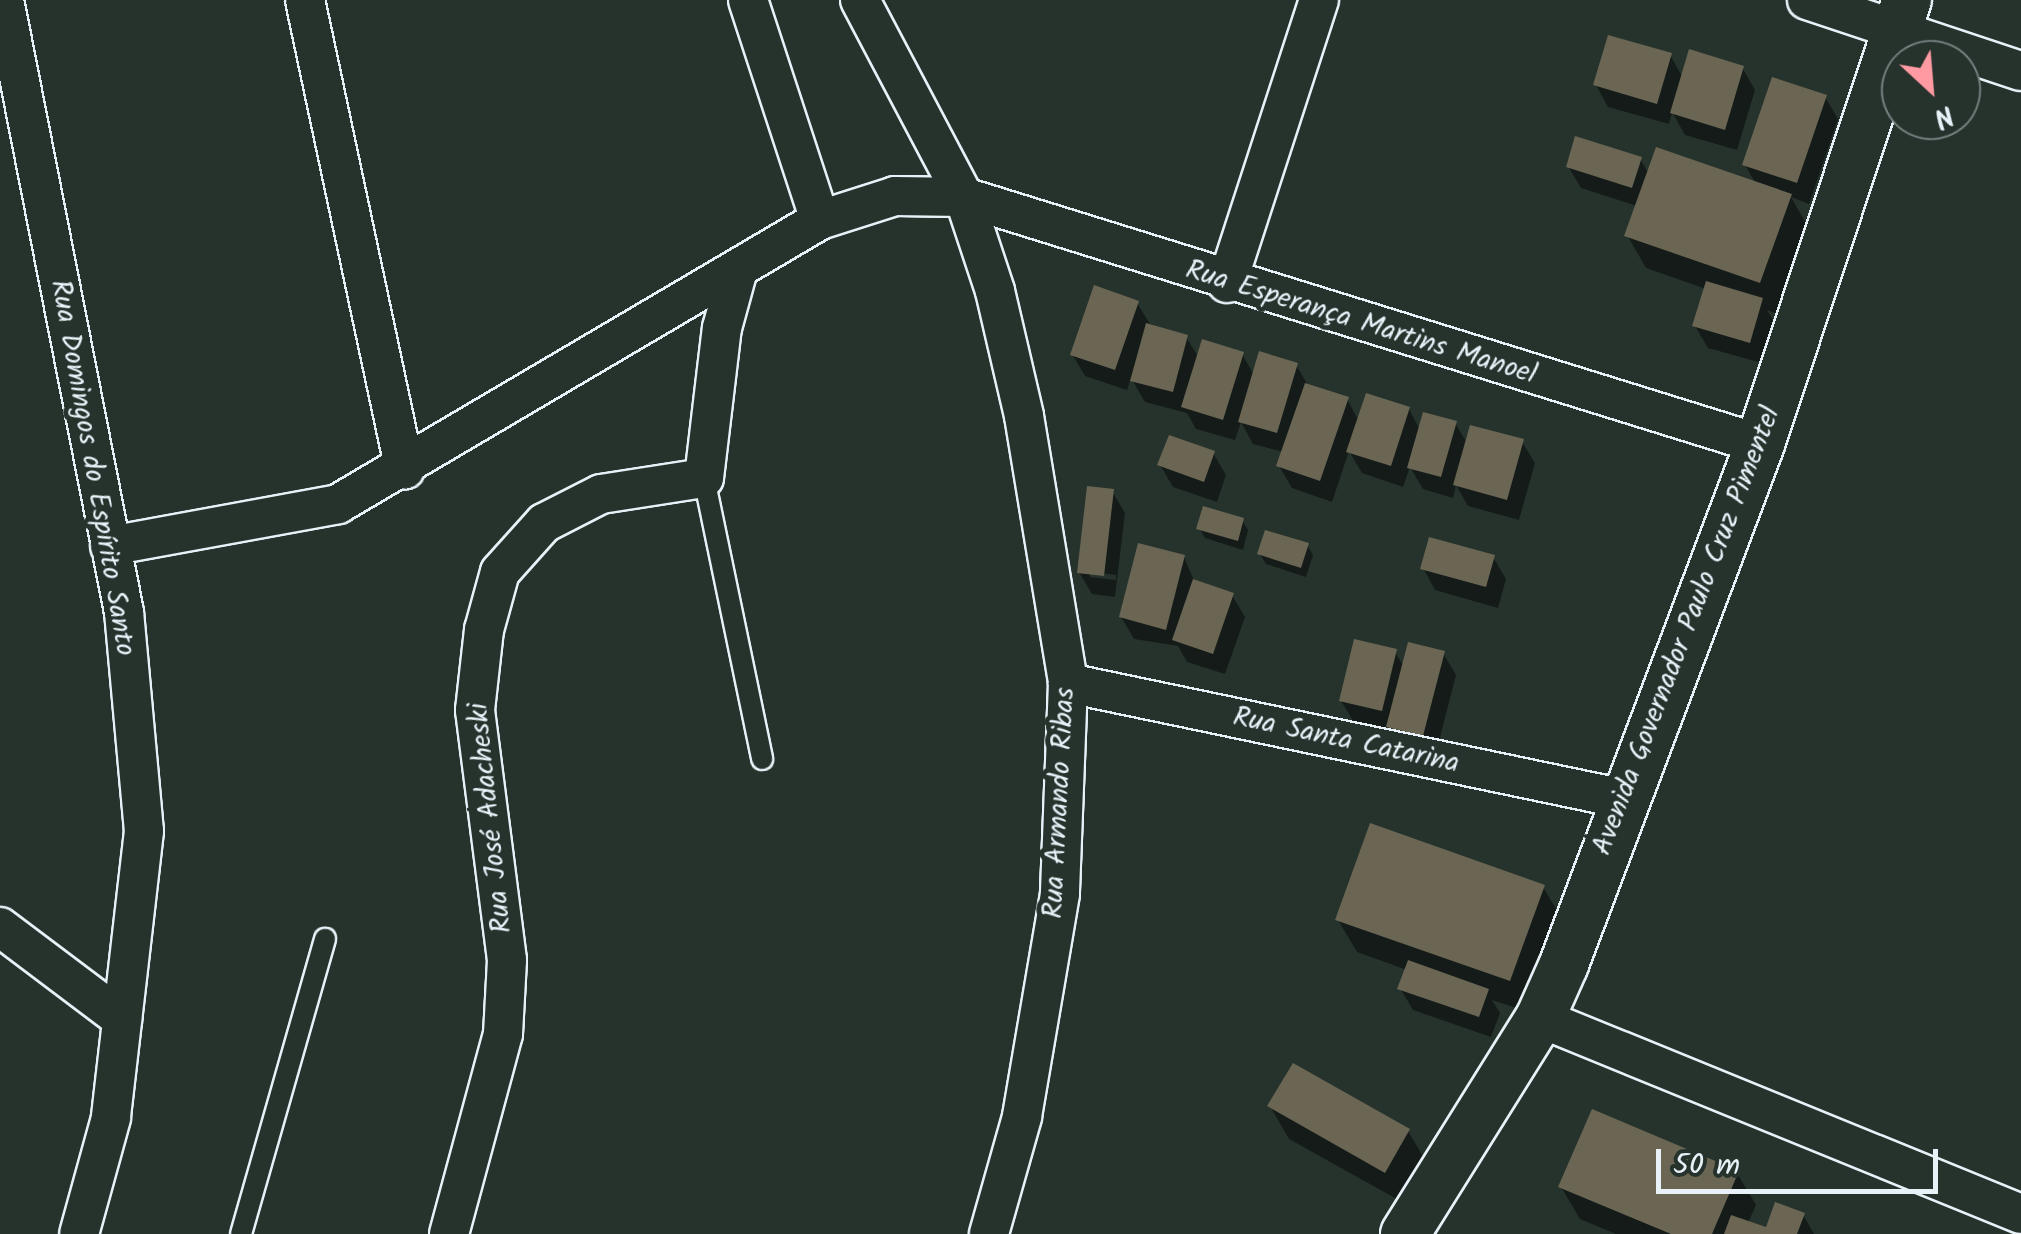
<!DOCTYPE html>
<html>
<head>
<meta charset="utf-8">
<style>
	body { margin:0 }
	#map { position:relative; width:2021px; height:1234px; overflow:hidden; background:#26332d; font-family:Kalam,sans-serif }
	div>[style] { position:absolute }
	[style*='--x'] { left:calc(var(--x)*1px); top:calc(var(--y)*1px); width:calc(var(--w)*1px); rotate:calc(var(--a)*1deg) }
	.shadow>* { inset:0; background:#0007 }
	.building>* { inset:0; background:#6a6653 }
	.roads { filter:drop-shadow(2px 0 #e8f1f8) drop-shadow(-2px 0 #e8f1f8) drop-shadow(0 2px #e8f1f8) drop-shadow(0 -2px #e8f1f8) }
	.service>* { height:20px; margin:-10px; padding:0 10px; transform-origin:10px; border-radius:10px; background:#26332d }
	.minor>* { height:38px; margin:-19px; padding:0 19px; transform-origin:19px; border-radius:19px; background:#26332d }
	.tertiary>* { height:48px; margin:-24px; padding:0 24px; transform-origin:24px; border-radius:24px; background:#26332d }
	span { translate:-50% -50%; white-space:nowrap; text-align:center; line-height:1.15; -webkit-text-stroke:10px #26332d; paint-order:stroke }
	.street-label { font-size:28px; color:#e8f1f8 }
	.north { position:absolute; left:1881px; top:40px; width:100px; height:100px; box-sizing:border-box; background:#26332d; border:2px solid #747f7e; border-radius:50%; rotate:154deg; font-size:28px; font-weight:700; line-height:40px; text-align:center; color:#e8f1f8 }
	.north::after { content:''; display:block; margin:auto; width:35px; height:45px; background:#ff9aa2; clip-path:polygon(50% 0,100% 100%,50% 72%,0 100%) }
	.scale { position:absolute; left:1656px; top:1149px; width:282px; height:45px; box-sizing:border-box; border:5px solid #e8f1f8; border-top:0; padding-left:12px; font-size:30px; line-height:35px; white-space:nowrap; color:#e8f1f8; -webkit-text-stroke:8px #26332d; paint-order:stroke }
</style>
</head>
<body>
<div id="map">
	<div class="shadow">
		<i style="clip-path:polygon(1670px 55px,1683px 78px,1743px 69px,1755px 90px,1737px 150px,1685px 135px,1672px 112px,1669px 124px,1608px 107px,1596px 85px)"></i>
		<i style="clip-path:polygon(1825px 97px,1838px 119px,1809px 204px,1791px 197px,1809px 229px,1778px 314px,1767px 310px,1774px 322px,1762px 363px,1708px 348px,1695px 326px,1706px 289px,1646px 268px,1627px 235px,1637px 206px,1581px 188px,1568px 166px,1640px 159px,1649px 174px,1756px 184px,1745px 165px)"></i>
		<i style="clip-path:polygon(1137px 303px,1150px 324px,1186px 337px,1199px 358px,1242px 354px,1254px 375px,1296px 365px,1308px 385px,1347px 399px,1359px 421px,1409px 409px,1420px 430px,1455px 423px,1467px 443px,1522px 442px,1535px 463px,1519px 520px,1468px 506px,1456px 485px,1453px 498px,1423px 489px,1410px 467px,1403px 487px,1362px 473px,1349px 451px,1332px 502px,1292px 488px,1279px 466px,1284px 452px,1253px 444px,1241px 422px,1235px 440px,1196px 429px,1187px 413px,1145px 402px,1131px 378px,1127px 390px,1085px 376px,1072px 354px)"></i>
		<i style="clip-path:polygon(1213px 453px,1226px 475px,1217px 502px,1173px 487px,1160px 465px)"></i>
		<i style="clip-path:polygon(evenodd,1112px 491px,1125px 513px,1115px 597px,1092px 594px,1079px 572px,1112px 491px,1090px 572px,1116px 575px,1116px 580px,1090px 577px,1090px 572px)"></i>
		<i style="clip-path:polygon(1242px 520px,1248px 530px,1243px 550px,1205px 538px,1199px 528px)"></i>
		<i style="clip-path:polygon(1307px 545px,1313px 555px,1306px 577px,1266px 564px,1260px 554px)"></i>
		<i style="clip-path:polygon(1184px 557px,1195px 583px,1232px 595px,1245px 617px,1225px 674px,1187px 662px,1178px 646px,1134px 639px,1121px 617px)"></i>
		<i style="clip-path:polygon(1493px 557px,1506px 579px,1498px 608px,1435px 590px,1423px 568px)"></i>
		<i style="clip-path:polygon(1395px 652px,1404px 667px,1443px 653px,1456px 675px,1435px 757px,1402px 748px,1392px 731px,1354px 722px,1341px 701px)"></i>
		<i style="clip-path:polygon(1543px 887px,1562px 919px,1529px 1012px,1492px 1000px,1500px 1013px,1491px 1037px,1413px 1010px,1400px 988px,1407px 970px,1357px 952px,1338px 920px)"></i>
		<i style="clip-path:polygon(1270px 1106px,1408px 1131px,1427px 1163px,1404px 1203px,1289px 1139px)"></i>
		<i style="clip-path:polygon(1737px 1173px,1756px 1205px,1748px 1223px,1768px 1230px,1803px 1215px,1814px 1234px,1616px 1234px,1580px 1219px,1561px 1187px)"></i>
	</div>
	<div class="building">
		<i style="clip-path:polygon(1608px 35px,1672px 53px,1657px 104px,1593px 85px)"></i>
		<i style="clip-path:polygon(1689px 49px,1744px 66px,1725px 130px,1670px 113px)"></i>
		<i style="clip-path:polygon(1772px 77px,1827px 95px,1797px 183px,1742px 165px)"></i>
		<i style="clip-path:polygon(1575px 136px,1642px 157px,1632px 188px,1566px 167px)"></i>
		<i style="clip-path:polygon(1656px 147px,1792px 194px,1760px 283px,1624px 236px)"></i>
		<i style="clip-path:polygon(1706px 281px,1763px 298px,1750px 343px,1692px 326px)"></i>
		<i style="clip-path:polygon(1094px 285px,1139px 301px,1115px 370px,1070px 355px)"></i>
		<i style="clip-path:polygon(1146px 323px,1188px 335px,1173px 392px,1130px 381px)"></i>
		<i style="clip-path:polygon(1202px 339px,1244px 352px,1223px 420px,1181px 407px)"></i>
		<i style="clip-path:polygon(1259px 351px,1298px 363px,1277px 433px,1238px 422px)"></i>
		<i style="clip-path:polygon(1305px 383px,1349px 397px,1320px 481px,1276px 466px)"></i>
		<i style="clip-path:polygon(1366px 393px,1410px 407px,1391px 466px,1346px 452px)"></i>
		<i style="clip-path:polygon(1423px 412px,1457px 421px,1441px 477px,1407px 468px)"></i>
		<i style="clip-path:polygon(1470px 425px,1524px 439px,1507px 500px,1453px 485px)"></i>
		<i style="clip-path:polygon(1169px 435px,1215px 451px,1204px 482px,1157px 465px)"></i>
		<i style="clip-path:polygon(1087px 486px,1114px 489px,1104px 576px,1077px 573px)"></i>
		<i style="clip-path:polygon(1203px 506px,1244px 518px,1238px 541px,1196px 529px)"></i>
		<i style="clip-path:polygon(1265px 530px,1309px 543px,1301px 568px,1257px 554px)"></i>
		<i style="clip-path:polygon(1429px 537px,1495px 555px,1486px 587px,1420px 569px)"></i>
		<i style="clip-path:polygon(1138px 543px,1185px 555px,1166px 630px,1119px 617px)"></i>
		<i style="clip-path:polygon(1193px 579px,1234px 593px,1213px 654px,1172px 640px)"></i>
		<i style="clip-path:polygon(1354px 639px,1397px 649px,1382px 711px,1339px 701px)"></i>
		<i style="clip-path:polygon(1408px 642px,1445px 651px,1423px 736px,1386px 727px)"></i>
		<i style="clip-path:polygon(1370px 823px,1545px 885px,1510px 981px,1335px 920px)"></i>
		<i style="clip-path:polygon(1408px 960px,1489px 989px,1479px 1017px,1397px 989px)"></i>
		<i style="clip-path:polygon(1293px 1063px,1410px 1129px,1385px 1173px,1267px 1106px)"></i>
		<i style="clip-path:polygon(1592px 1109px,1739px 1171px,1712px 1234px,1671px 1234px,1558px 1187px)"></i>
		<i style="clip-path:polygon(1775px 1202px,1805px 1213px,1797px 1234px,1724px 1234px,1731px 1215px,1766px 1227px)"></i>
	</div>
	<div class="roads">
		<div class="service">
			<i style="--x:704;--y:478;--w:287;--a:78.3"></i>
			<i style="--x:241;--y:1234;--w:307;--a:-74.1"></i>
		</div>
		<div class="minor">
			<i style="--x:4;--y:0;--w:624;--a:78.91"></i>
			<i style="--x:124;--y:612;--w:220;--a:84.8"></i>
			<i style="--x:144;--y:831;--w:289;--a:96.6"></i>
			<i style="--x:111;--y:1118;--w:120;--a:105.4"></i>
			<i style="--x:305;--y:0;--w:480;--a:78"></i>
			<i style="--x:748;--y:0;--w:231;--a:71.9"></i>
			<i style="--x:860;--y:0;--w:223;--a:62.2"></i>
			<i style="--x:964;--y:197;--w:99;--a:71.7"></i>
			<i style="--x:995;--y:291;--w:128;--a:76.9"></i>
			<i style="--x:1024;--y:416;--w:271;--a:80.6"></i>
			<i style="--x:1068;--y:683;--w:211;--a:92.2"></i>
			<i style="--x:1060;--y:894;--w:226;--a:99.7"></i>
			<i style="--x:1022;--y:1117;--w:122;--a:105.8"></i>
			<i style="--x:1807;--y:0;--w:225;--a:18.4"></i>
			<i style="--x:1227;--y:283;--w:298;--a:-72"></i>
			<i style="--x:110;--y:546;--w:232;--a:-10.4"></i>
			<i style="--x:338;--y:504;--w:559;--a:-30.51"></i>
			<i style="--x:820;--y:220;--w:79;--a:-17.7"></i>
			<i style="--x:895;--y:196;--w:69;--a:0.8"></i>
			<i style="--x:964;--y:197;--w:833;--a:17.24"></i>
			<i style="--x:1068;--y:683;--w:568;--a:11.78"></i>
			<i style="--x:0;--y:927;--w:153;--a:37"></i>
			<i style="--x:1540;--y:1018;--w:519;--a:22.17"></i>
			<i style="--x:449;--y:1234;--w:207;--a:-74.9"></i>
			<i style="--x:503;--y:1034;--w:74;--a:-86.9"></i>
			<i style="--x:507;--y:960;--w:252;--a:-97.3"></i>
			<i style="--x:475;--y:710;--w:81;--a:-83.6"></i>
			<i style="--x:484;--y:630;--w:60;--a:-74.6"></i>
			<i style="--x:500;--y:572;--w:66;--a:-48.1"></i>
			<i style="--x:544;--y:523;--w:64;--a:-27"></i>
			<i style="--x:601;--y:494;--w:104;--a:-8.8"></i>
			<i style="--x:704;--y:478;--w:151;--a:-83.2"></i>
			<i style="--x:722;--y:328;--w:57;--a:-74.7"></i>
		</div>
		<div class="tertiary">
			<i style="--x:1405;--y:1234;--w:255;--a:-58"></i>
			<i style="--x:1540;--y:1018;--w:59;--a:-66"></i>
			<i style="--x:1564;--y:964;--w:556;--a:-69.35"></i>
			<i style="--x:1760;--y:444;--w:468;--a:-71.7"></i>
		</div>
	</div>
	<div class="street-label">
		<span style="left:1361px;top:323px;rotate:17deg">Rua Esperança Martins Manoel</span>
		<span style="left:92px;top:468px;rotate:80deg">Rua Domingos do Espírito Santo</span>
		<span style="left:1687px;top:631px;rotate:-69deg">Avenida Governador Paulo Cruz Pimentel</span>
		<span style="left:1346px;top:741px;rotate:12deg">Rua Santa Catarina</span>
		<span style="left:1060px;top:803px;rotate:-87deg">Rua Armando Ribas</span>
		<span style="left:491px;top:818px;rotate:-96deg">Rua José Adacheski</span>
	</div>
	<div class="north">N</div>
	<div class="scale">50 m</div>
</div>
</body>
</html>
